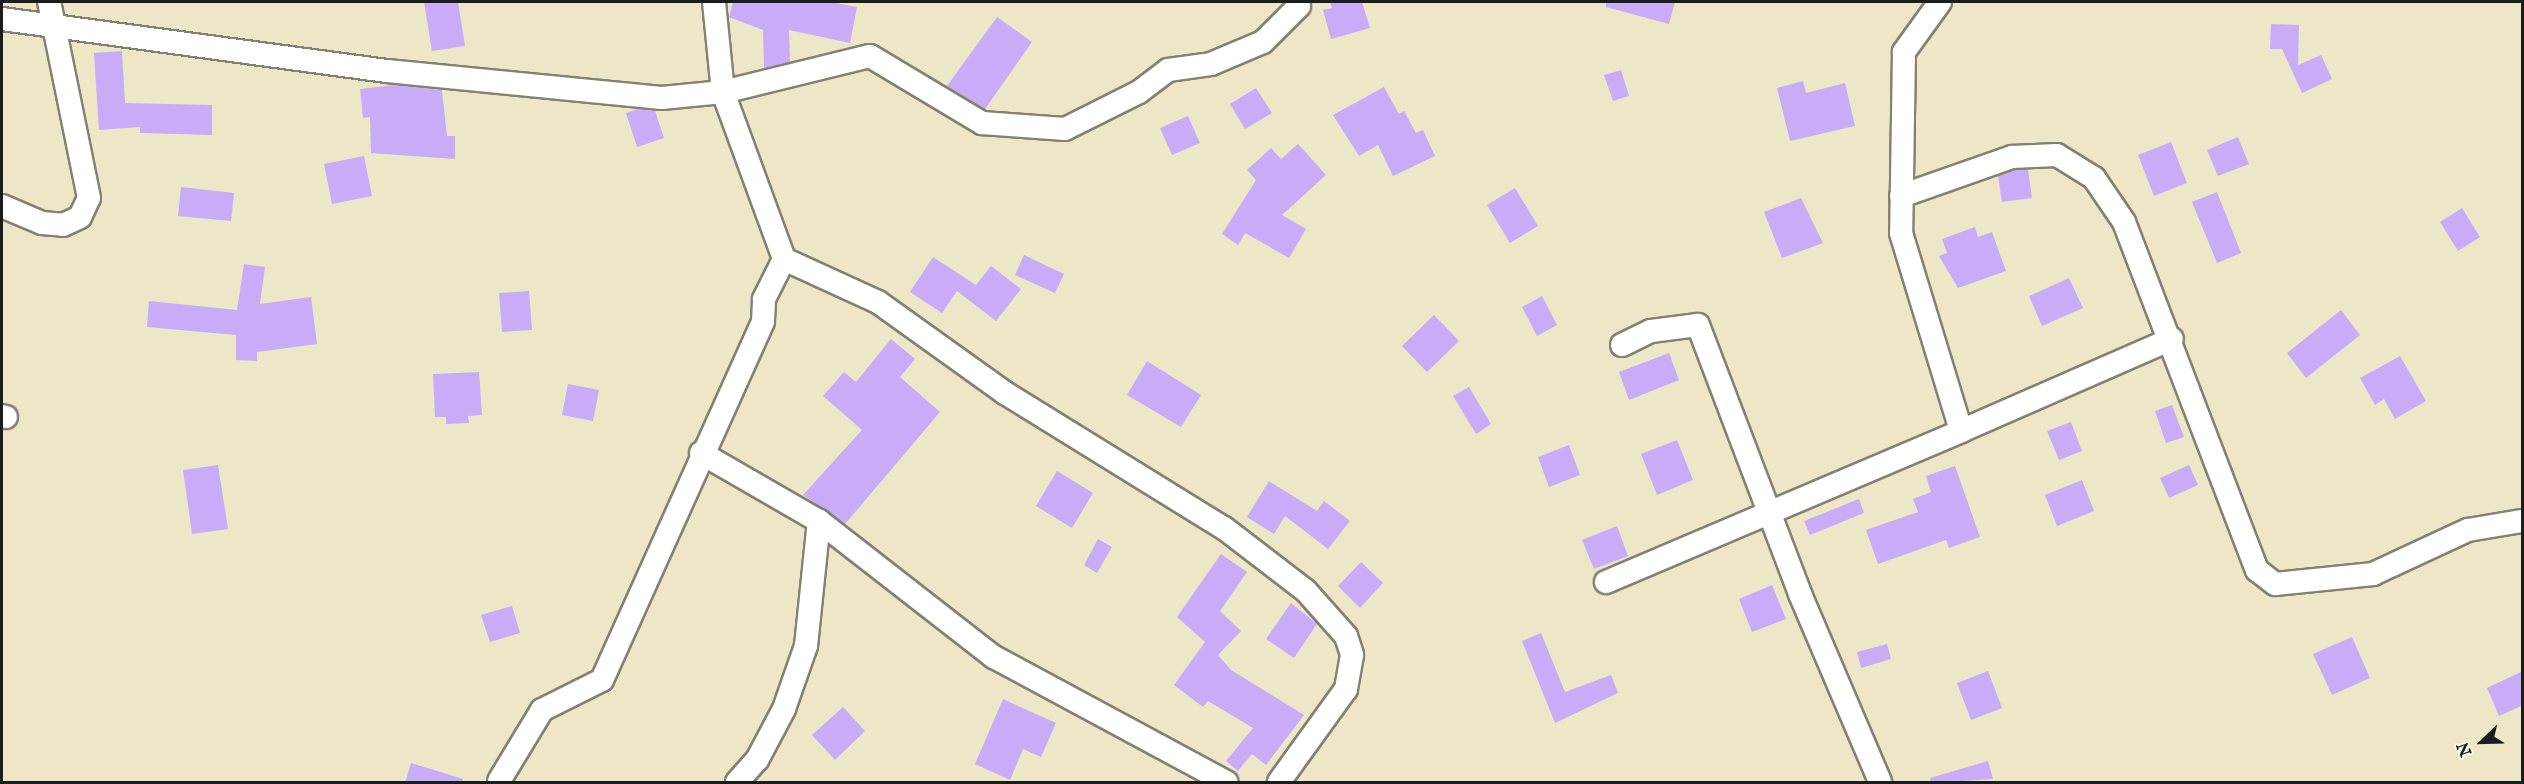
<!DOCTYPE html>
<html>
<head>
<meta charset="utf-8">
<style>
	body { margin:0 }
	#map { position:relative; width:2524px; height:784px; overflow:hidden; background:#ede6c7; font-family:"IM FELL English",serif }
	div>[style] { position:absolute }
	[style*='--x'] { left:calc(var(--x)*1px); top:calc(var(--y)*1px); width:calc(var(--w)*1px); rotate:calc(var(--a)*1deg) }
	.building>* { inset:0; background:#c9acf7 }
	.roads { filter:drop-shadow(2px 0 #848172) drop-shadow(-2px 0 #848172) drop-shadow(0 2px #848172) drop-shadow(0 -2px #848172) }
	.minor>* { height:22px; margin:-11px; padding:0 11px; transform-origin:11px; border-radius:11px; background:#fff }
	span { translate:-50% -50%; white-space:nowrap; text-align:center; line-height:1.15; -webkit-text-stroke:4.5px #fcf5e5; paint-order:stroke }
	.frame { position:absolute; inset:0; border:3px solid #1c1c1c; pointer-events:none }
	.north { position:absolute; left:2452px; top:712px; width:60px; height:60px; -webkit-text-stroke:4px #fcf5e5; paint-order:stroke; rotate:247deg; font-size:16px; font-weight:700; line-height:24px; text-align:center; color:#1c1c1c }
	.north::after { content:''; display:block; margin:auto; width:21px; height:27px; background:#1c1c1c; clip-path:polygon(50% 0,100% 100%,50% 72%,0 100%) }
</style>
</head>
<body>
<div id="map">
	<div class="building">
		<i style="clip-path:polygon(424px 2px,458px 2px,465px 46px,432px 51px)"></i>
		<i style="clip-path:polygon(733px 2px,831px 2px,857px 7px,850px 43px,789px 30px,790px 62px,764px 68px,763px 30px,729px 17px)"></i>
		<i style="clip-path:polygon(1330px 2px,1362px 2px,1370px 28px,1331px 39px,1323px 10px,1332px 8px)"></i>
		<i style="clip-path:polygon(1606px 2px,1675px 2px,1669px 24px,1606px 7px)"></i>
		<i style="clip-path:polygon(997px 17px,1032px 42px,985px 109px,947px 86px)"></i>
		<i style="clip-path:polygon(2271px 24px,2299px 25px,2298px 65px,2321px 55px,2332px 79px,2302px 93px,2282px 49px,2270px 49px)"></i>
		<i style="clip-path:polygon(122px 51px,125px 103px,212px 105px,212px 135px,140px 133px,140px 127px,99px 130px,94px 53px)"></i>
		<i style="clip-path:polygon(1621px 70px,1629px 96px,1613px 101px,1604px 75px)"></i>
		<i style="clip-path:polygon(1803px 81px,1806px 93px,1845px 83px,1855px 126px,1790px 141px,1777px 88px)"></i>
		<i style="clip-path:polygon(394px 85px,442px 90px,447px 136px,455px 136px,455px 159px,371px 153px,370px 117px,363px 118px,360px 89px)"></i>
		<i style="clip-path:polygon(1384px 87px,1399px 114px,1404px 111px,1416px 133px,1423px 130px,1435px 156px,1393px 176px,1378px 145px,1359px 156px,1333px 115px)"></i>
		<i style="clip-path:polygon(1256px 88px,1272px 113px,1245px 129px,1230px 104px)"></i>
		<i style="clip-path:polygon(638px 109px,655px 111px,664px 138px,637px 147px,626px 113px)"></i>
		<i style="clip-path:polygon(1188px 116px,1200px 143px,1172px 155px,1160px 128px)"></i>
		<i style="clip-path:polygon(2238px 137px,2249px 164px,2218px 176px,2207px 150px)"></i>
		<i style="clip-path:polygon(2171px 142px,2187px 183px,2154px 196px,2138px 155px)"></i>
		<i style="clip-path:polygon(1298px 144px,1326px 175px,1282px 215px,1306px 229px,1289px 258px,1245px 233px,1238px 245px,1222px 234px,1256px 180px,1247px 170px,1271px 148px,1281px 159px)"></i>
		<i style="clip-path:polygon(364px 156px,372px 196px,332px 204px,324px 164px)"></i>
		<i style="clip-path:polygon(2015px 170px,2028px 170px,2032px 198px,2002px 202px,1998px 176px)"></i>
		<i style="clip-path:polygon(181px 187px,234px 193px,231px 221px,178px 216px)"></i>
		<i style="clip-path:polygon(1515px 188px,1538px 226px,1510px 243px,1487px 205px)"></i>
		<i style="clip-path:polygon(2217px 192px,2241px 253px,2217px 263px,2192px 202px)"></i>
		<i style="clip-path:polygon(1801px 198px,1823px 243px,1782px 258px,1764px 212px)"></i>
		<i style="clip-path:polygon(2462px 208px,2480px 237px,2458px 251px,2440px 222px)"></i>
		<i style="clip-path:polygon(1975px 227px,1978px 237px,1992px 232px,2006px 271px,1958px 288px,1939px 256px,1947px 253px,1942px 239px)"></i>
		<i style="clip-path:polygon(1024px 255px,1064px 274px,1055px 293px,1015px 275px)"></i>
		<i style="clip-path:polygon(933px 257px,976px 285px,991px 266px,1021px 289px,996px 321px,957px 291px,942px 313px,910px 292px)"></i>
		<i style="clip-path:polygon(244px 264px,265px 267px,260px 304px,311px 297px,317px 344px,257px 352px,257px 361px,236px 360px,236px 335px,147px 327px,149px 301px,237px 310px)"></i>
		<i style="clip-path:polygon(2069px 278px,2083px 308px,2042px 326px,2029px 296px)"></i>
		<i style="clip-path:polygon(529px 291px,532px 330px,502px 332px,499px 293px)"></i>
		<i style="clip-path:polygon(1542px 296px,1557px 325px,1537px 336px,1522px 307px)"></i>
		<i style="clip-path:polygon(2341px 310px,2360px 335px,2306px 378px,2287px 353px)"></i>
		<i style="clip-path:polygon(1434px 315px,1459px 341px,1427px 372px,1402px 346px)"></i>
		<i style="clip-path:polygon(891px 339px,915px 359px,900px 377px,940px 412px,845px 524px,803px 495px,862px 430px,823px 396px,844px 372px,856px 382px)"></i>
		<i style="clip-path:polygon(1669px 353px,1679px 380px,1629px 400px,1619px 372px)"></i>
		<i style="clip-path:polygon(2400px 356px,2426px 401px,2395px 419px,2384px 399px,2375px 405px,2360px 378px)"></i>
		<i style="clip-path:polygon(1147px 361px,1201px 395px,1181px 427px,1127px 395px)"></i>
		<i style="clip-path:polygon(479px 372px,482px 415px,468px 416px,469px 423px,446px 424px,446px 417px,435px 417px,433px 374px)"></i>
		<i style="clip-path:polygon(568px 384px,599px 390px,593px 421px,562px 415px)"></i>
		<i style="clip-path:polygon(1469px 387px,1491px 424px,1476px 434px,1453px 396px)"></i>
		<i style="clip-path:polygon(2172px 405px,2184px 437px,2166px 443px,2155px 411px)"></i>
		<i style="clip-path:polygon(2071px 422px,2082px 451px,2059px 460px,2047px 431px)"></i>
		<i style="clip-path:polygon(1677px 440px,1693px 480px,1657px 495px,1641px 454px)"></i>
		<i style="clip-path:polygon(1569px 445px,1580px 475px,1549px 487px,1538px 457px)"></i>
		<i style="clip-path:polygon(218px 465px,228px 529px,192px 534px,183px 470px)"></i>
		<i style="clip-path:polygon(2189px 465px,2198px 485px,2169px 498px,2160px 478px)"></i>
		<i style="clip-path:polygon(1955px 466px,1980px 537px,1949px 548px,1946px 540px,1878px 564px,1866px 530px,1918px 512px,1913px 499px,1931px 492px,1926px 476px)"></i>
		<i style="clip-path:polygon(1057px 471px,1093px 493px,1072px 528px,1036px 506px)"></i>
		<i style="clip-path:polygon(2082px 480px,2094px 511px,2057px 526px,2045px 495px)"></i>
		<i style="clip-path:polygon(1269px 481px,1317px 511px,1324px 501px,1350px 521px,1328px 549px,1285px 516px,1274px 534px,1247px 517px)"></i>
		<i style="clip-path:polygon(1859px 499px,1864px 513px,1810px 535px,1804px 521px)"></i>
		<i style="clip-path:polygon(1617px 526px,1628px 556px,1594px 569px,1582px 540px)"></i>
		<i style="clip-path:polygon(1098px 539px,1112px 547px,1097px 573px,1084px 565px)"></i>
		<i style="clip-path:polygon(1221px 554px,1247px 572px,1220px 611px,1241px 631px,1218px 655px,1231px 670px,1304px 715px,1266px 765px,1252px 754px,1238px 771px,1226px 761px,1253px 728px,1208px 701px,1203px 707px,1174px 685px,1205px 642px,1177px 617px)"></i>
		<i style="clip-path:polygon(1361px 562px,1383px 583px,1360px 608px,1338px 586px)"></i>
		<i style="clip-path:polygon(1772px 585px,1786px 619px,1752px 632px,1739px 599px)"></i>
		<i style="clip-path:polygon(1291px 603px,1317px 624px,1294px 658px,1266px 639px)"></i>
		<i style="clip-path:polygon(512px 606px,520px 633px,490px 642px,481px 615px)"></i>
		<i style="clip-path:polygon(1541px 633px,1565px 692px,1611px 675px,1618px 693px,1555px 723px,1522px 641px)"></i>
		<i style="clip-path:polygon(2352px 637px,2370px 678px,2332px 695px,2313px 654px)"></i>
		<i style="clip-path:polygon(1887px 644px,1891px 659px,1861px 668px,1857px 652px)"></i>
		<i style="clip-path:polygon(1988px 671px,2002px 708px,1971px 720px,1957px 683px)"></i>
		<i style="clip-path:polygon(2523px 671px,2523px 705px,2499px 716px,2487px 688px)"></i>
		<i style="clip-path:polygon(1003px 699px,1056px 723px,1041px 757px,1023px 749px,1010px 780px,975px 764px)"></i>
		<i style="clip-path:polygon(843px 707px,865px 731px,835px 760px,812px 735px)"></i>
		<i style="clip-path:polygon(1988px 761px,1993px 779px,1931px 783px,1930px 778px)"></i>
		<i style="clip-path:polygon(411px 763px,463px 779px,462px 783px,405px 783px)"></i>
	</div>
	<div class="roads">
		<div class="minor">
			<i style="--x:714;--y:2;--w:90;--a:84.3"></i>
			<i style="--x:723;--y:92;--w:178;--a:69.9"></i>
			<i style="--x:784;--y:259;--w:103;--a:24.6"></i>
			<i style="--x:878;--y:302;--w:156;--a:35.6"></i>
			<i style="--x:1005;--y:393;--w:257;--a:31.7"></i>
			<i style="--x:1224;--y:528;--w:103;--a:37.5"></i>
			<i style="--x:1306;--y:591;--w:60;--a:48.4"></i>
			<i style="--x:1346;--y:636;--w:20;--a:72"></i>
			<i style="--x:1352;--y:655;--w:35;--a:100"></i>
			<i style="--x:1346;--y:689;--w:115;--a:125.8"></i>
			<i style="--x:1940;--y:2;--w:62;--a:125.8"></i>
			<i style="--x:1904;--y:52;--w:181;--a:90.9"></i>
			<i style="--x:1901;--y:233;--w:207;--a:73.1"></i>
			<i style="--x:1961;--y:431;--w:230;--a:-23.6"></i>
			<i style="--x:2;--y:19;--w:388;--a:7.7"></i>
			<i style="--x:387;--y:71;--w:276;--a:5.6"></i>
			<i style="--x:662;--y:98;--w:61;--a:-5.6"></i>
			<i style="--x:723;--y:92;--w:151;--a:-13.8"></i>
			<i style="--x:870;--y:56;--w:131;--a:30.9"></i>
			<i style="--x:982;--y:123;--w:83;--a:4.1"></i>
			<i style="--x:1065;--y:129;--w:83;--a:-26.6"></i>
			<i style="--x:1139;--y:92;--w:36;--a:-37"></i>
			<i style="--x:1168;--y:70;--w:43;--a:-7.9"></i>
			<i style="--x:1211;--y:64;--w:56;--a:-22.9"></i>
			<i style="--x:1263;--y:42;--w:51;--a:-45"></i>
			<i style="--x:1901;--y:196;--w:118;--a:-19.4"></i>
			<i style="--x:2012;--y:157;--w:45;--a:-2.5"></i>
			<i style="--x:2057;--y:155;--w:44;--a:31.9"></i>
			<i style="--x:2094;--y:178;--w:53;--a:55.7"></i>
			<i style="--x:2124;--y:222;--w:373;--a:69.1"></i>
			<i style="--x:2257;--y:570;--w:23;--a:38"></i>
			<i style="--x:2275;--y:584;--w:99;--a:-5.8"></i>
			<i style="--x:2373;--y:574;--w:105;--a:-24.9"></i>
			<i style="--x:2468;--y:530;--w:55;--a:-9.5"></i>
			<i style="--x:2;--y:206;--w:43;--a:23"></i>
			<i style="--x:42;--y:223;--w:21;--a:5"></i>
			<i style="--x:63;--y:225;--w:19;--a:-25"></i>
			<i style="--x:80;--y:217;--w:21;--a:-65"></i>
			<i style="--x:89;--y:198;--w:200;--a:-101.5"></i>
			<i style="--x:1622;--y:345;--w:32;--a:-26"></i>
			<i style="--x:1651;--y:331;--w:47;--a:-7.3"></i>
			<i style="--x:1698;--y:325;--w:288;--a:69.2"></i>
			<i style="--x:1800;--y:594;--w:204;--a:66.9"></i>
			<i style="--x:2;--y:416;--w:4;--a:14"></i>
			<i style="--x:701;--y:453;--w:136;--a:30"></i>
			<i style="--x:819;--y:521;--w:222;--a:37.9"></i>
			<i style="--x:994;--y:657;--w:264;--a:28.3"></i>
			<i style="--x:1606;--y:582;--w:386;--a:-23"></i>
			<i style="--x:499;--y:781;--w:83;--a:-58.8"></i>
			<i style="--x:542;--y:710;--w:67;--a:-26.6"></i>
			<i style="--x:602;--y:680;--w:393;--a:-65.8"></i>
			<i style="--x:763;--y:321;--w:22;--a:-87"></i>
			<i style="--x:764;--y:299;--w:45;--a:-63.4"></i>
			<i style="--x:737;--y:782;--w:30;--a:-48"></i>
			<i style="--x:757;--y:760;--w:58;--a:-62.1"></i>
			<i style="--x:784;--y:709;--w:67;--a:-70.8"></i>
			<i style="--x:806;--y:646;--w:126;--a:-84.1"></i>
		</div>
	</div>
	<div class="frame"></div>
	<div class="north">N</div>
</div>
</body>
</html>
